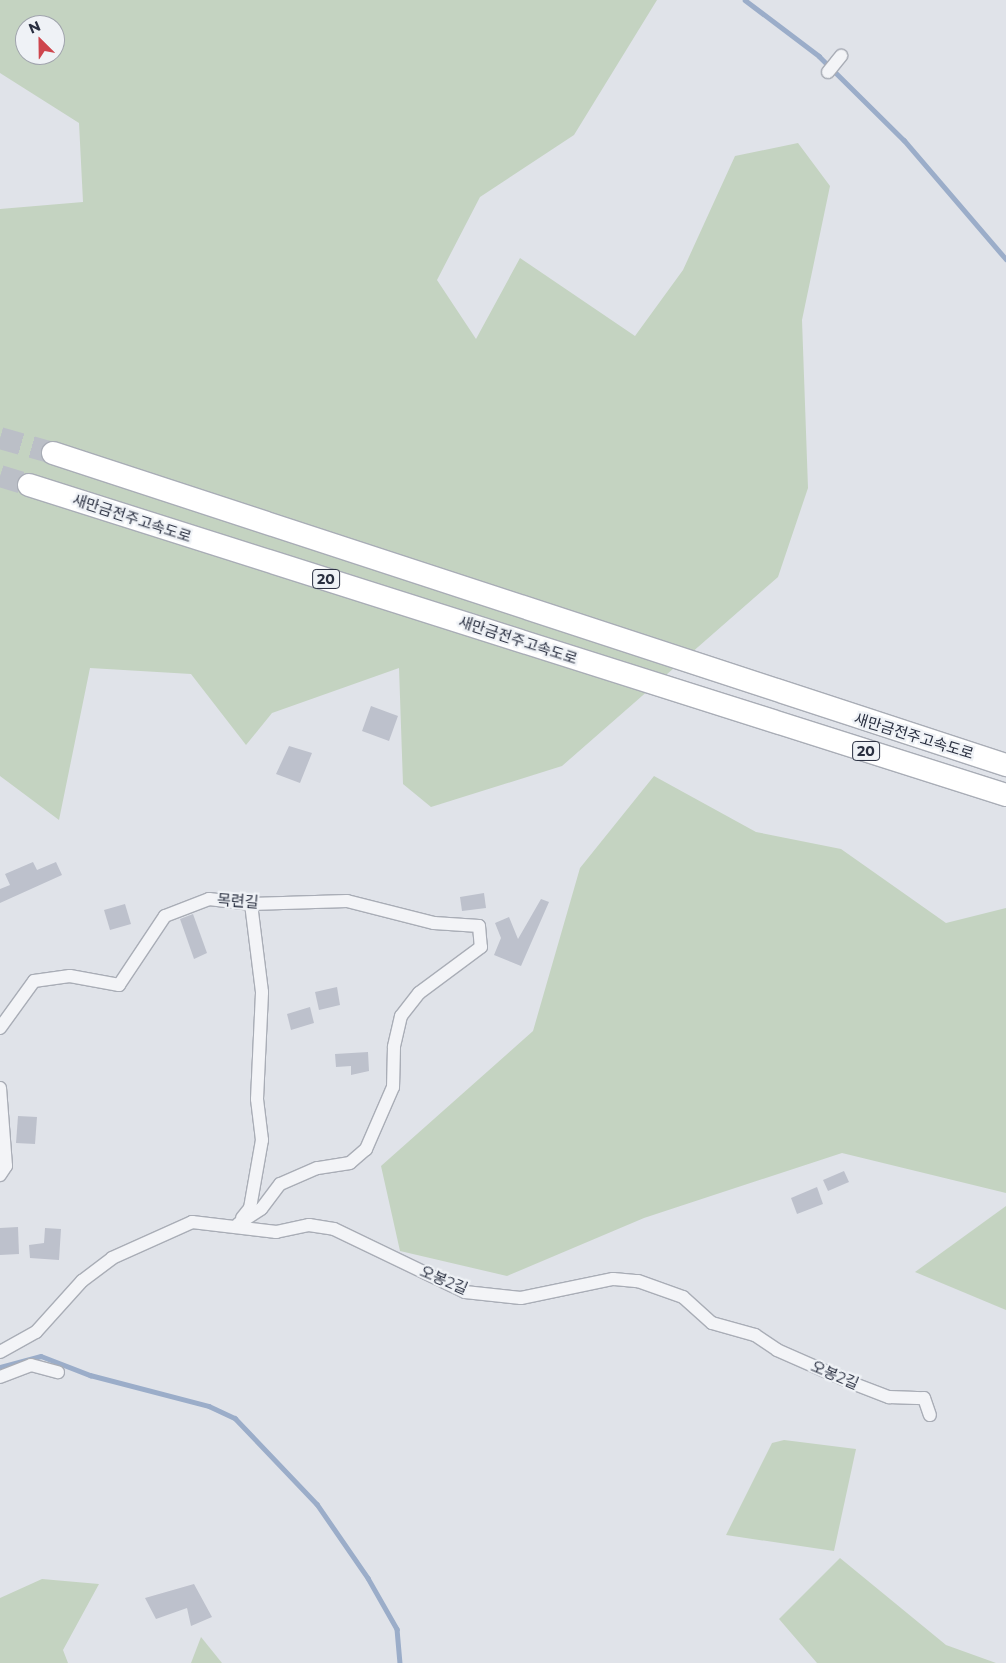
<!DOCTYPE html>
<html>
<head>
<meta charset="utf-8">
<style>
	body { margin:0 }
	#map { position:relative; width:1006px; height:1663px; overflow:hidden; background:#e0e3e9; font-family:Montserrat,"Noto Sans KR",sans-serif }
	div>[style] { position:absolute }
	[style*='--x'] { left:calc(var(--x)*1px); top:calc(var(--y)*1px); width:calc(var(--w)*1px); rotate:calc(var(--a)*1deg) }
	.green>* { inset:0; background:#c4d3c1 }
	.stream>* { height:4.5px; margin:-2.25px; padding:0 2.25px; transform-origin:2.25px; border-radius:2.25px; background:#9badc9 }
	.building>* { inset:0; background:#bdc1cc }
	.highway-tunnel>* { height:22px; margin-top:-11px; transform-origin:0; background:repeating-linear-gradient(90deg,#bbbfc7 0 22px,transparent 0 33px) }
	.roads { filter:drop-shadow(1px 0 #a9adb6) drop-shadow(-1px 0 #a9adb6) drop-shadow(0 1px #a9adb6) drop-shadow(0 -1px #a9adb6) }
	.street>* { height:12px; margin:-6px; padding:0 6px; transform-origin:6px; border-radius:6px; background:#f3f4f7 }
	.highway>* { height:22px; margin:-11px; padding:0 11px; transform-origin:11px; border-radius:11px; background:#fff }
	span { translate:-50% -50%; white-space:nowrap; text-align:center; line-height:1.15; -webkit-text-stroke:4.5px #eff2f6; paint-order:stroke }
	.shield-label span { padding:1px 4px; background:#eff2f6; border:1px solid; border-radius:4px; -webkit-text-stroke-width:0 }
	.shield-label { font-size:14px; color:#292f40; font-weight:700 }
	.street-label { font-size:15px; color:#292f40 }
	.north { position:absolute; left:15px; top:15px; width:50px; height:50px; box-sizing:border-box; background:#eff2f6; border:1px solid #a0a4ad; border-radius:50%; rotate:337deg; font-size:14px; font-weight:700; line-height:20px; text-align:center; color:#292f40 }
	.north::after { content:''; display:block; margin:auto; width:18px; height:22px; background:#ce454d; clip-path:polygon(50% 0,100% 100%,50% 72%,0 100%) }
</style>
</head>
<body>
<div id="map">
	<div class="green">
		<i style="clip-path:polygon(evenodd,0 0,657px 0,574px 135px,480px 197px,437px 280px,476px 339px,520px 258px,635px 336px,683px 270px,735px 156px,798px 143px,830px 186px,802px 320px,808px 488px,778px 577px,562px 766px,431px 807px,403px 784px,399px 668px,272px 713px,246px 745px,191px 674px,90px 668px,59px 820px,0 776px,0 209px,83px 202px,79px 123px,0 73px,0 0,25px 25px,55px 25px,55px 55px,25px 55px,25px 25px)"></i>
		<i style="clip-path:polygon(654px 776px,756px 832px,841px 849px,946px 923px,1006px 908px,1006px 1193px,842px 1153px,644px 1218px,507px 1276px,400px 1251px,381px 1166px,533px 1031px,580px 868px)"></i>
		<i style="clip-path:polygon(1006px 1206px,1006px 1310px,915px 1272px)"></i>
		<i style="clip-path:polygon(784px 1440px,856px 1449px,834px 1551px,726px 1535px,772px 1443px)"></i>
		<i style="clip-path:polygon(840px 1558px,946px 1645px,996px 1663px,817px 1663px,779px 1619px)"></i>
		<i style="clip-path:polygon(42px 1579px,99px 1584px,63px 1650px,68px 1663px,0 1663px,0 1598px)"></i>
		<i style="clip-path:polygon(201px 1637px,222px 1663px,191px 1663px)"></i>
	</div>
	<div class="stream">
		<i style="--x:745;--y:0;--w:93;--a:37.1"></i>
		<i style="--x:819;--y:56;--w:120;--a:44.7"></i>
		<i style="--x:904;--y:140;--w:157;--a:49.4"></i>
		<i style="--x:0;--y:1367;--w:42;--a:-15"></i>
		<i style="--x:41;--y:1356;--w:53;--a:21.2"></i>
		<i style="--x:90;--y:1375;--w:123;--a:14.6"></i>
		<i style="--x:209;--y:1406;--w:29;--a:25"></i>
		<i style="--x:235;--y:1418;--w:119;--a:46.4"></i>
		<i style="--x:317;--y:1504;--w:90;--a:55.4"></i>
		<i style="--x:368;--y:1578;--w:59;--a:60.4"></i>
		<i style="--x:397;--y:1629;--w:34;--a:85"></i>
	</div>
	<div class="building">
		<i style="clip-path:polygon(371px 706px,398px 716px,389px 741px,362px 731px)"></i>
		<i style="clip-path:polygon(289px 746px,312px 753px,300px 783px,276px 774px)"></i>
		<i style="clip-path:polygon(33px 862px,37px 870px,56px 862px,62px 875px,0 903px,0 889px,10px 885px,5px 874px)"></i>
		<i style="clip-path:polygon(484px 893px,486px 908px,462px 911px,460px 897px)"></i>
		<i style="clip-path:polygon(541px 899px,549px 902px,521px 966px,494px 955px,501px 938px,495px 923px,509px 917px,518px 939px)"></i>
		<i style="clip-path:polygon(125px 904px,131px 924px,110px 930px,104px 910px)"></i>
		<i style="clip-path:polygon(193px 914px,207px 953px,194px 959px,180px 919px)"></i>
		<i style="clip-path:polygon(337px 987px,340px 1005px,319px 1010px,315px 992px)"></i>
		<i style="clip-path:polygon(310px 1007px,314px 1023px,291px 1030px,287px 1014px)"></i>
		<i style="clip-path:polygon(368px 1052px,369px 1071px,351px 1075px,351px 1066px,336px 1067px,335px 1054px)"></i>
		<i style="clip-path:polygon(18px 1116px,37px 1117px,35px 1144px,16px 1143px)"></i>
		<i style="clip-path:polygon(844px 1171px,849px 1182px,828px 1191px,823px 1180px)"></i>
		<i style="clip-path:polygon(817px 1187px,823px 1204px,797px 1214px,791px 1198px)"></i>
		<i style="clip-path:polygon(18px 1227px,19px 1254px,0 1255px,0 1228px)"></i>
		<i style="clip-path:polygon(45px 1228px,61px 1229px,59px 1260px,30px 1258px,29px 1245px,44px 1243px)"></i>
		<i style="clip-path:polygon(194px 1584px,212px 1617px,191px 1626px,187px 1608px,156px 1619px,145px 1598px)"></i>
	</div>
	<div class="highway-tunnel">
		<i style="--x:0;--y:438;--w:55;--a:15.8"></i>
		<i style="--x:0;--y:476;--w:30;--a:17"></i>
	</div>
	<div class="roads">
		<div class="street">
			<i style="--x:828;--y:72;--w:21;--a:-51"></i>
			<i style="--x:0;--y:1028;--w:58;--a:-54.1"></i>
			<i style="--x:34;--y:981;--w:36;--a:-8"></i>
			<i style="--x:70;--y:976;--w:50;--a:10.4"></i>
			<i style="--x:119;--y:985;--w:83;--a:-56.3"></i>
			<i style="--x:165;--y:916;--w:47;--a:-21.1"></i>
			<i style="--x:209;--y:899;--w:42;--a:6.8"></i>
			<i style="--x:251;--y:904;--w:96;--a:-1.8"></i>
			<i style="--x:347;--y:901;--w:90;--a:14.2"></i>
			<i style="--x:434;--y:923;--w:45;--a:3.8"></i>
			<i style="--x:479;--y:926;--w:21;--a:85"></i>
			<i style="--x:481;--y:947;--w:77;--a:143.4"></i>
			<i style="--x:419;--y:993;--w:29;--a:128"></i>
			<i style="--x:401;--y:1016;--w:32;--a:103"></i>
			<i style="--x:394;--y:1047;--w:40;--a:91.4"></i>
			<i style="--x:393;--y:1087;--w:68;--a:113.5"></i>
			<i style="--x:366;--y:1149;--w:21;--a:139"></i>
			<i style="--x:350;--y:1163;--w:33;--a:171"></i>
			<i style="--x:317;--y:1168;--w:40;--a:156.6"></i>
			<i style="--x:280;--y:1184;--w:31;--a:127"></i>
			<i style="--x:261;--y:1209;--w:27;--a:147"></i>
			<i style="--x:0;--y:1088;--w:78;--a:85.6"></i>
			<i style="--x:6;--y:1166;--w:11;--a:124"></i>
			<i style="--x:242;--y:1218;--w:13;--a:-51"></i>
			<i style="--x:250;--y:1208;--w:69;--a:-80"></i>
			<i style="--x:262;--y:1140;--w:41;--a:-97"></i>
			<i style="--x:257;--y:1099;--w:107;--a:-87.3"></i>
			<i style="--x:262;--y:992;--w:89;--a:-97.1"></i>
			<i style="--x:0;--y:1352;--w:41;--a:-29.1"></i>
			<i style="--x:36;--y:1332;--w:69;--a:-48"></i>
			<i style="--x:82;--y:1281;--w:38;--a:-37"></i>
			<i style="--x:112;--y:1258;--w:88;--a:-24.2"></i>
			<i style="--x:192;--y:1222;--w:85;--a:6.8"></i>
			<i style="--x:276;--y:1232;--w:34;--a:-12"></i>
			<i style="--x:309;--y:1225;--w:25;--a:9"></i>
			<i style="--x:334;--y:1229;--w:145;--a:25.7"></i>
			<i style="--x:465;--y:1292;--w:56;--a:6.1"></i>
			<i style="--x:521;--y:1298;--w:94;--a:-11.7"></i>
			<i style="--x:613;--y:1279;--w:25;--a:5"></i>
			<i style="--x:638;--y:1281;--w:48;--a:19.6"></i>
			<i style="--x:683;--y:1297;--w:39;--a:42"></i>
			<i style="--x:712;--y:1323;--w:45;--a:15.6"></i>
			<i style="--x:755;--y:1335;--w:27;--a:34"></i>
			<i style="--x:777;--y:1350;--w:82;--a:23.7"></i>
			<i style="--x:852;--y:1383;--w:40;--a:21"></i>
			<i style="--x:889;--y:1397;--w:35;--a:2"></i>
			<i style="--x:924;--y:1398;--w:18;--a:71"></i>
			<i style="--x:0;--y:1377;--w:33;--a:-21"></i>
			<i style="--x:31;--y:1365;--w:28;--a:15"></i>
		</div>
		<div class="highway">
			<i style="--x:53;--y:453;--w:1003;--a:18.13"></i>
			<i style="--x:29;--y:485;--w:1025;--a:17.6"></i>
		</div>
	</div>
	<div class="shield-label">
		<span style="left:326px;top:579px">20</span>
		<span style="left:866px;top:751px">20</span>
	</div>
	<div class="street-label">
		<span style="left:132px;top:518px;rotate:18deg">새만금전주고속도로</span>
		<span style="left:518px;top:640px;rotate:18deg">새만금전주고속도로</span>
		<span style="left:914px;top:736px;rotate:17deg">새만금전주고속도로</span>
		<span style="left:238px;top:901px;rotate:4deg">목련길</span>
		<span style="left:444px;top:1280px;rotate:23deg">오봉2길</span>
		<span style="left:835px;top:1375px;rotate:23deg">오봉2길</span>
	</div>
	<div class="north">N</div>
</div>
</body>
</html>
